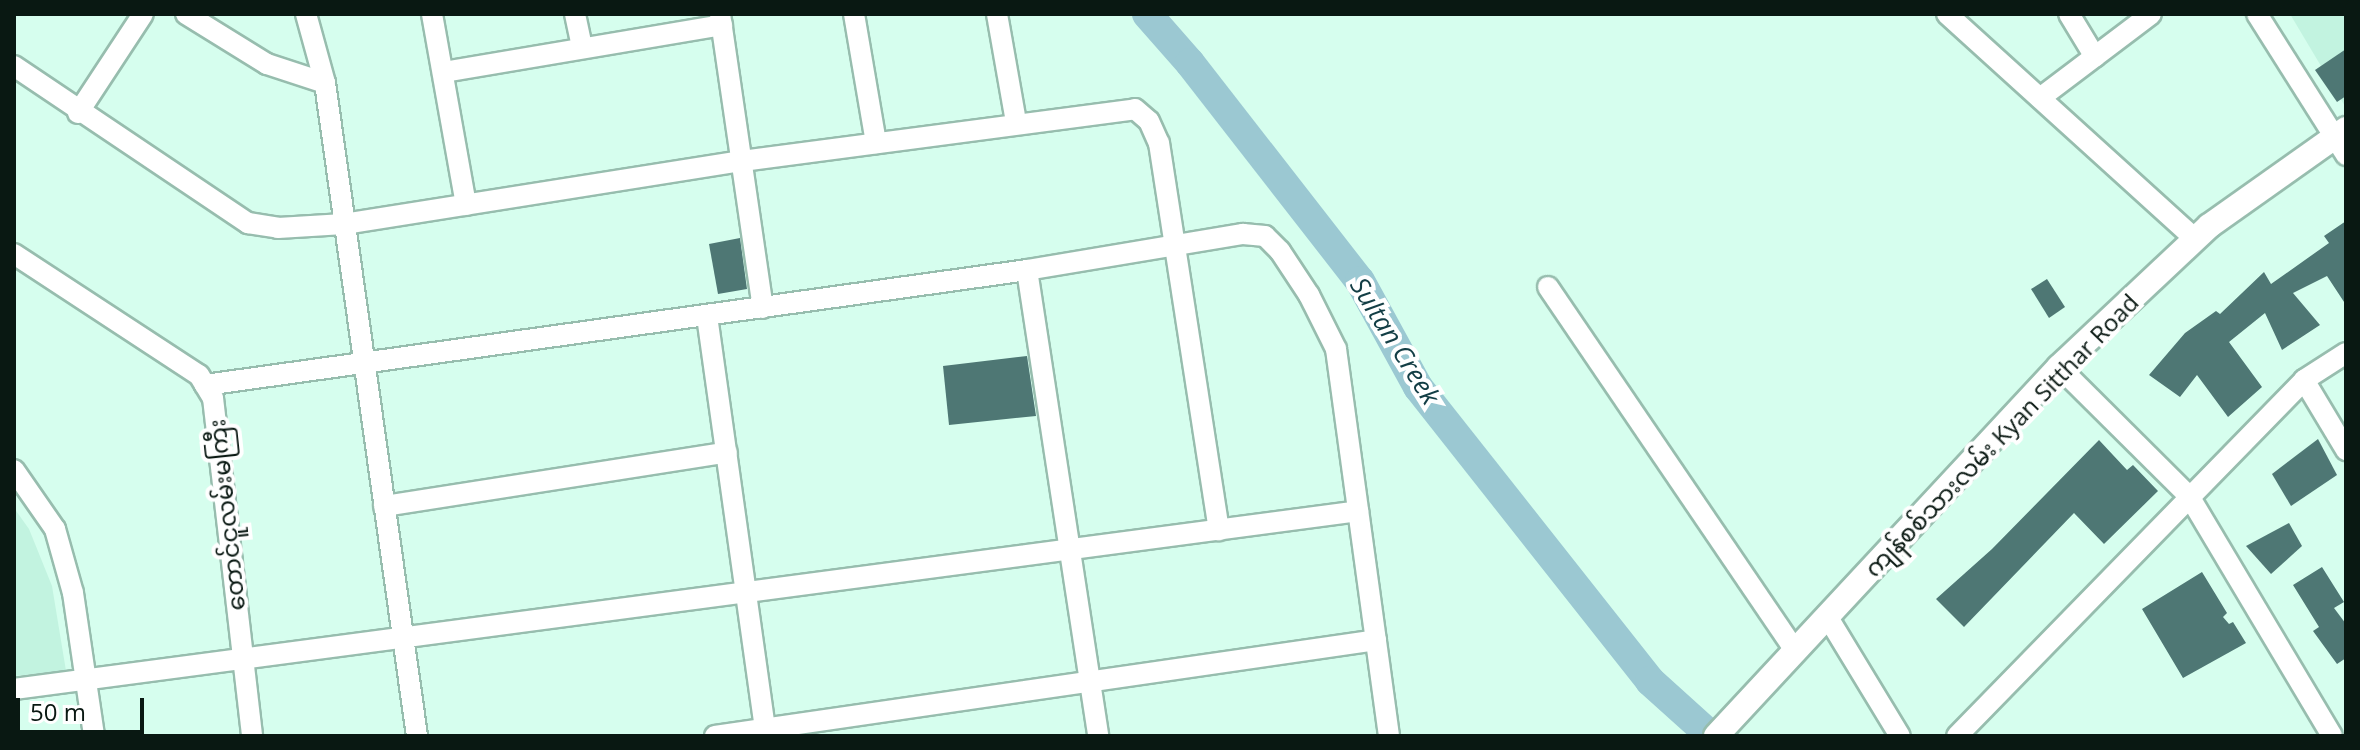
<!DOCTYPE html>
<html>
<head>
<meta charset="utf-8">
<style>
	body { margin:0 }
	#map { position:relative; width:2360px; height:750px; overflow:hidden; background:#d6feee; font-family:"Open Sans","Noto Sans Myanmar",sans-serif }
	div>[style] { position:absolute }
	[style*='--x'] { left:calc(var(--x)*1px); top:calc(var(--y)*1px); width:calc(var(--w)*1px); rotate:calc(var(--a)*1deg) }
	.built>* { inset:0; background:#c2f3e0 }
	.river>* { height:30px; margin:-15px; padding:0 15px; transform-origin:15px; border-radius:15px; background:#9bc8d2 }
	.building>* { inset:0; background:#4e7774 }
	.roads { filter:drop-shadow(2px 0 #97bdae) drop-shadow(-2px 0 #97bdae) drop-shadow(0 2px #97bdae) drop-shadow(0 -2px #97bdae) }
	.minor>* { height:20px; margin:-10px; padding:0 10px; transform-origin:10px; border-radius:10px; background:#fff }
	.major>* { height:24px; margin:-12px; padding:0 12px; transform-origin:12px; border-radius:12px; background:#fff }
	span { translate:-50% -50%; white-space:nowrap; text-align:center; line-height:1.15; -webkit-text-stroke:8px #fff; paint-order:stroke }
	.street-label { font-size:24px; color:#091812 }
	.water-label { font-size:26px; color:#133e45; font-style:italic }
	.frame { position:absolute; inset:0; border:16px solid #091812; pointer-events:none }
	.scale { position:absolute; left:16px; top:698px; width:128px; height:36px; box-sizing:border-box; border:4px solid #091812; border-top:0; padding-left:10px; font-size:24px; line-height:28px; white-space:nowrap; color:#091812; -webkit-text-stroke:6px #fff; paint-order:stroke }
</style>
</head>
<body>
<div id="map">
	<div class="built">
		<i style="clip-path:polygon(2290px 14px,2346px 14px,2346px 108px)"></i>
		<i style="clip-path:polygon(14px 508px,29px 529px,52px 586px,66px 671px,14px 676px)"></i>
	</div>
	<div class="river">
		<i style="--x:1147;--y:14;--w:65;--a:48.7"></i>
		<i style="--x:1190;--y:63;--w:276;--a:52.1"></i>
		<i style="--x:1360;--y:281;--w:121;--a:61.3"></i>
		<i style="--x:1418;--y:387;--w:375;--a:51.7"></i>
		<i style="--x:1650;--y:681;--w:82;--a:42"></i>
	</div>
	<div class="building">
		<i style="clip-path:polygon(2346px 49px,2346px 96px,2337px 102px,2315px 70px)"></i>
		<i style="clip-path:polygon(2346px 221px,2346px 305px,2327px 276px,2293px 293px,2320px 325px,2282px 350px,2265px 313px,2229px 342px,2262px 387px,2228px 417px,2197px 375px,2180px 397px,2149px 375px,2185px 333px,2216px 311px,2220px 314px,2264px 272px,2271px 284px,2329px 243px,2324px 236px)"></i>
		<i style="clip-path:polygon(740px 238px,747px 289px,718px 294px,709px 244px)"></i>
		<i style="clip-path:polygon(2047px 279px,2065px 307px,2049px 318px,2031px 289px)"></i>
		<i style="clip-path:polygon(1027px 356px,1036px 416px,949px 425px,943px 366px)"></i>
		<i style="clip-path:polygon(2318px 439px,2337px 475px,2291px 506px,2272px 474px)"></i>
		<i style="clip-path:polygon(2099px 440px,2127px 470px,2133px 465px,2158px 491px,2104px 544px,2074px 513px,1964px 627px,1936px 599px,1992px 549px)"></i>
		<i style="clip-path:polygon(2289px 523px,2302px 546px,2271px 574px,2246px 546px)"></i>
		<i style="clip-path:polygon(2322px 567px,2344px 602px,2334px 608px,2346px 624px,2346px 658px,2337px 664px,2313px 631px,2319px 627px,2293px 585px)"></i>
		<i style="clip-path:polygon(2202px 572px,2227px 613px,2223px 617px,2229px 624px,2233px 622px,2246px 643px,2183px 678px,2142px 609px)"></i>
	</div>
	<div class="roads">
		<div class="minor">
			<i style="--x:186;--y:14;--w:95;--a:31.7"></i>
			<i style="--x:267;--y:64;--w:61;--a:18.1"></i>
			<i style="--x:306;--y:14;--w:72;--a:74.6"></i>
			<i style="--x:325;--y:83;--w:659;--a:81.98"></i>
			<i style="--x:432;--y:14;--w:194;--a:79.9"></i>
			<i style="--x:575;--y:14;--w:34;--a:78"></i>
			<i style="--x:720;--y:14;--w:297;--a:81.7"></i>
			<i style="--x:854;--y:14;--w:131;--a:80.3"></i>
			<i style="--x:997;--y:14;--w:110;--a:80"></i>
			<i style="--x:1947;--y:14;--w:335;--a:42.2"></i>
			<i style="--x:2069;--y:14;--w:50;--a:58.8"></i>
			<i style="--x:2257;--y:14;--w:167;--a:57.7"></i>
			<i style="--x:14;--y:66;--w:282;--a:33.9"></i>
			<i style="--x:248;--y:223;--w:30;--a:9"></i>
			<i style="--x:278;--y:228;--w:66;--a:-3.5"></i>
			<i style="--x:344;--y:224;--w:403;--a:-9"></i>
			<i style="--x:742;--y:161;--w:396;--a:-7.5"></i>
			<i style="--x:1135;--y:109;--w:18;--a:41"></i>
			<i style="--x:1149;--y:121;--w:24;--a:66"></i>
			<i style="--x:1159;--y:143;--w:392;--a:81.2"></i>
			<i style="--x:444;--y:72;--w:282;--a:-9.6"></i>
			<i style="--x:2040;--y:98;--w:139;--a:-37.1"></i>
			<i style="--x:78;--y:113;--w:118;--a:-56.7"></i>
			<i style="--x:14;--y:254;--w:221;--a:33.2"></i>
			<i style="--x:199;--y:375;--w:27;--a:59"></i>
			<i style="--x:213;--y:398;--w:340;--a:83.4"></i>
			<i style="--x:1027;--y:270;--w:471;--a:81.3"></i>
			<i style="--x:1548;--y:287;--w:440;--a:55.8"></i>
			<i style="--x:707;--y:316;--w:424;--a:82"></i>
			<i style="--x:2059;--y:367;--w:183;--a:44.8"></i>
			<i style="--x:2189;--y:496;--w:279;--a:59.2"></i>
			<i style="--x:2304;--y:380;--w:82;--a:59"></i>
			<i style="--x:205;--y:385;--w:830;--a:-7.96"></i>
			<i style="--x:1027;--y:270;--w:219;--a:-9.5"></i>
			<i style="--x:1243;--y:234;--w:22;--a:5"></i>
			<i style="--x:1265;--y:236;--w:21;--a:45"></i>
			<i style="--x:1280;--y:251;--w:53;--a:56.6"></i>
			<i style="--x:1309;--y:295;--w:60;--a:63.4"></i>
			<i style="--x:1336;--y:349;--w:391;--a:82.2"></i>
			<i style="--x:14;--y:470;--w:72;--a:55.2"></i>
			<i style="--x:55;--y:529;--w:66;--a:74.3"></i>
			<i style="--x:73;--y:593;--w:145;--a:81.6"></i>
			<i style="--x:384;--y:506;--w:347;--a:-8.9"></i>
			<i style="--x:1827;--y:616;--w:140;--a:58.7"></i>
			<i style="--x:14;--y:689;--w:1356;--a:-7.54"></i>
			<i style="--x:715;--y:736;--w:668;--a:-8.26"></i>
			<i style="--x:1957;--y:736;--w:497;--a:-45.7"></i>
			<i style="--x:2304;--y:380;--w:50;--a:-32.7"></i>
		</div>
		<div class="major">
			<i style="--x:1716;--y:736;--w:504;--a:-47.09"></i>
			<i style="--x:2059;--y:367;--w:206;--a:-43.2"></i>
			<i style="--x:2209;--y:226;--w:168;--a:-35.3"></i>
		</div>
	</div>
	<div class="street-label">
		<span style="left:2001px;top:435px;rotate:-46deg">ကျန်စစ်သားလမ်း Kyan Sitthar Road</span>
		<span style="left:226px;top:515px;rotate:-96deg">တောင်ငူလမ်းမကြီး</span>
	</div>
	<div class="water-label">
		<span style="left:1395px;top:341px;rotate:58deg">Sultan Creek</span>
	</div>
	<div class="frame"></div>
	<div class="scale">50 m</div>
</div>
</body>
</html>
